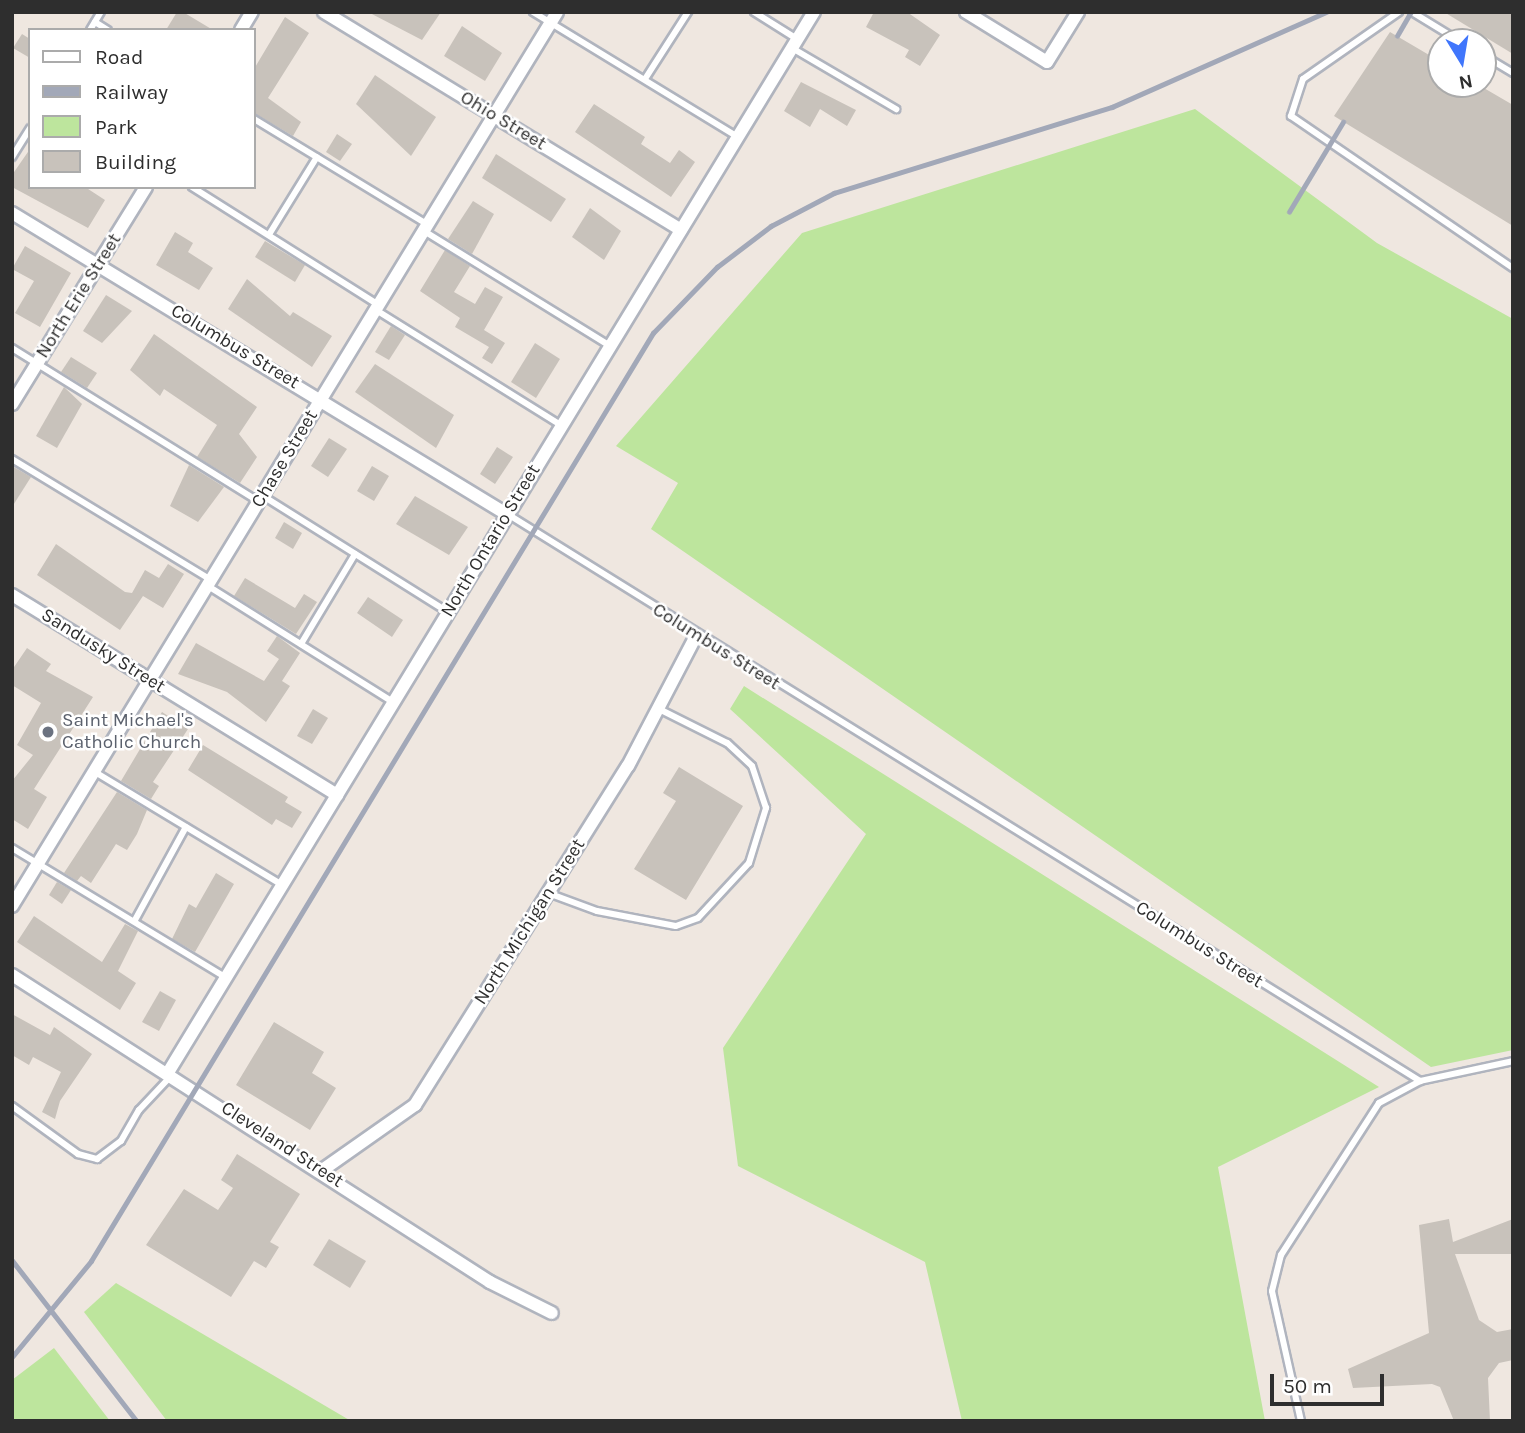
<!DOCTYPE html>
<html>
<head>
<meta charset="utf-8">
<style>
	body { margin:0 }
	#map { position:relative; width:1525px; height:1433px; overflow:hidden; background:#efe7e0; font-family:Karla,sans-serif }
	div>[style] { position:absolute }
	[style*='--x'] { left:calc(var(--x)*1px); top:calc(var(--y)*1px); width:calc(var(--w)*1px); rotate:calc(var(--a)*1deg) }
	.green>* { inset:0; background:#bde59d }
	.building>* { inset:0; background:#c8c2bb }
	.roads { filter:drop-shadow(2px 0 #b0b4be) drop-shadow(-2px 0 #b0b4be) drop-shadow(0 2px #b0b4be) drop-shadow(0 -2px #b0b4be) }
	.lane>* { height:6px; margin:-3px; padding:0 3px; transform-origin:3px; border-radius:3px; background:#fff }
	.street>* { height:12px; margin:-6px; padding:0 6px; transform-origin:6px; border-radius:6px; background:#fff }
	.rail>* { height:4.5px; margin:-2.25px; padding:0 2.25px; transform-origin:2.25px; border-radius:2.25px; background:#a2a8b8 }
	.dots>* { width:19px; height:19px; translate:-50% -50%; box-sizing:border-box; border:4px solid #fff; border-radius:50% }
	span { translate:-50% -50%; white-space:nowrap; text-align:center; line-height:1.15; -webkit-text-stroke:5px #fff; paint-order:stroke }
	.street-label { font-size:19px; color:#2e2e2e }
	.worship-label { font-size:19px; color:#5b616d }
	.left { translate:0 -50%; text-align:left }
	.frame { position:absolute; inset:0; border:14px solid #2e2e2e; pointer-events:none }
	.legend { position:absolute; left:28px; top:28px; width:228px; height:161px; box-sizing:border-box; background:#fff; border:2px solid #ababab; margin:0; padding:9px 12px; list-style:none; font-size:21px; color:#2e2e2e }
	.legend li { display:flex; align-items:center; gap:14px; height:35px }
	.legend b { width:35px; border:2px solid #ababab }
	.north { position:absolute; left:1427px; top:28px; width:70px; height:70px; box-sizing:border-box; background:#fff; border:2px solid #ababab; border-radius:50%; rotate:169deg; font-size:19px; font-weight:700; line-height:28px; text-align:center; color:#2e2e2e }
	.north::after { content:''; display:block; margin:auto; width:24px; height:32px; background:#4076fc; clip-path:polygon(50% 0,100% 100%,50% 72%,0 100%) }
	.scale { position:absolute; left:1270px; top:1374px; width:114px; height:32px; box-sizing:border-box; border:4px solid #2e2e2e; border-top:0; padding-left:9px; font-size:21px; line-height:24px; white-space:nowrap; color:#2e2e2e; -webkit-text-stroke:5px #fff; paint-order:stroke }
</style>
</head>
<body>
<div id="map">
	<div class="green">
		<i style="clip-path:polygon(1195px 109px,1377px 243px,1513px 319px,1513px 1050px,1431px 1067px,651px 529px,678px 483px,616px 446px,802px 233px)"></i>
		<i style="clip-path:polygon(744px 686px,1379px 1087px,1218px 1167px,1265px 1421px,962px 1421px,925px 1262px,738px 1166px,723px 1048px,866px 834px,730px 709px)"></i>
		<i style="clip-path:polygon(116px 1283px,351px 1421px,167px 1421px,84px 1312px)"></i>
		<i style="clip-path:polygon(54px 1348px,110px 1421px,12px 1421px,12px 1380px)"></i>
	</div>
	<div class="building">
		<i style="clip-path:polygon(177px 12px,183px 12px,213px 30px,166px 30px)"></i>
		<i style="clip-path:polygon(368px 12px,441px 12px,422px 40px)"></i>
		<i style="clip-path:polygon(874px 12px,907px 12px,940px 35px,920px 66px,905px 57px,909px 50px,866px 27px)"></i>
		<i style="clip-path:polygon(1444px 12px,1513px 12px,1513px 54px)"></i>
		<i style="clip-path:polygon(285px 17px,309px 33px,268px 98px,301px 122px,293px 136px,254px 113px,254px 69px)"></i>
		<i style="clip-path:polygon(462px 26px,502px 53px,485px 81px,444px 56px)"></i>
		<i style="clip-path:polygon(1390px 32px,1441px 62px,1441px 84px,1477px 84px,1513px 105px,1513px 226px,1334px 116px)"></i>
		<i style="clip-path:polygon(22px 34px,30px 39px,30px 58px,13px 48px)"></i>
		<i style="clip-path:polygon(375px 75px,436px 117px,411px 156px,356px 104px)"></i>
		<i style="clip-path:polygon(801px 82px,856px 110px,847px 126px,820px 109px,810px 127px,784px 111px)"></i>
		<i style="clip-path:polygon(594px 104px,645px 137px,641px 144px,670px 163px,679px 150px,695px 162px,671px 197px,575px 132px)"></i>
		<i style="clip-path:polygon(337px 134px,352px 144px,340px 161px,326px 152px)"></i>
		<i style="clip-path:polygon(30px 149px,30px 187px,85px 187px,105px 200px,88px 228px,12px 187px,12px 175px)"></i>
		<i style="clip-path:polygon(496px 154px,566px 199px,551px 222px,482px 178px)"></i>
		<i style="clip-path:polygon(473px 201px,494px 214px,472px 254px,448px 239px)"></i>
		<i style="clip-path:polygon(590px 208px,621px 231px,604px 260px,572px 237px)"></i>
		<i style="clip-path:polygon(175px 232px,193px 243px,188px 252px,213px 268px,199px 290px,156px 265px)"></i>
		<i style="clip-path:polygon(265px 241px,305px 265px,295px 282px,255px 257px)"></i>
		<i style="clip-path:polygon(25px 246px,71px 273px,40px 327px,15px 313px,34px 281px,12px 269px)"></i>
		<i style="clip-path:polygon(445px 250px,470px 266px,454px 292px,475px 304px,485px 287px,503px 297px,484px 330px,505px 343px,492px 364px,482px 358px,489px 347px,455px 327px,460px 318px,420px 291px)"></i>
		<i style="clip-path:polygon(247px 279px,290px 316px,293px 312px,332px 336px,312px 367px,228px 309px)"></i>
		<i style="clip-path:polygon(106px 295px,132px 311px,102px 343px,83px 331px)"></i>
		<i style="clip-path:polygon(391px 326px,405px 335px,389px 360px,375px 352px)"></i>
		<i style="clip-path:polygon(154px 334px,257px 407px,239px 434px,257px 457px,240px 483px,197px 457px,217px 425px,164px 389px,160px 396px,130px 370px)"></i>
		<i style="clip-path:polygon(535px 343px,560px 359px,536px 398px,511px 382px)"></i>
		<i style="clip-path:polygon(71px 357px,97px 373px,87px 388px,61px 372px)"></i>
		<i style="clip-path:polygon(375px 364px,454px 415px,436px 448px,355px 392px)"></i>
		<i style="clip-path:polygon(64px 387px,82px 404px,57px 448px,36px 436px)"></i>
		<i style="clip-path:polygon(329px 438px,347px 449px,328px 477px,311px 466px)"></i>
		<i style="clip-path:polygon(497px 447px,513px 457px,495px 484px,480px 474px)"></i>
		<i style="clip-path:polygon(189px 465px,224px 487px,198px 522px,170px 506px)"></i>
		<i style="clip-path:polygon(12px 466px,31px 477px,12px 507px)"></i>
		<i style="clip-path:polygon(372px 466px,389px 476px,374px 501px,357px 491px)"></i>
		<i style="clip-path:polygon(415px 496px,468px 527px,449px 555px,396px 524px)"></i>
		<i style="clip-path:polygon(284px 522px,302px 533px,293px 549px,275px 538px)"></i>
		<i style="clip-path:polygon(56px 544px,125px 592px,132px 593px,145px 570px,159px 578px,168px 564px,184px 574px,163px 608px,143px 596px,120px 630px,37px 575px)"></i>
		<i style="clip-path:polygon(245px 578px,295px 608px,304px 594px,317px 602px,296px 634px,234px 596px)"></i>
		<i style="clip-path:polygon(368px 597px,403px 620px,392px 637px,357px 613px)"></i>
		<i style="clip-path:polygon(277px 636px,300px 653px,282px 681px,290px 686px,266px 722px,227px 692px,178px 674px,196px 643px,264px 681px,279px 659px,267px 651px)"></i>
		<i style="clip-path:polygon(27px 648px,51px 664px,46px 671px,93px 697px,34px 789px,47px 797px,28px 829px,12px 819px,12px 781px,33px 755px,17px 745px,41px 703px,12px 685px,12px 670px)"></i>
		<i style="clip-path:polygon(313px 709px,328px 718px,312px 744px,297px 736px)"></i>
		<i style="clip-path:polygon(162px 712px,188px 729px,153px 782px,159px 786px,151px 799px,121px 781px)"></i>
		<i style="clip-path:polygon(203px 745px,288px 797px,285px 802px,302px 812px,292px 828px,276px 819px,272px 825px,188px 770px)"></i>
		<i style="clip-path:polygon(679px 767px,743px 806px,686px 900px,634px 869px,676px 801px,663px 793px)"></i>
		<i style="clip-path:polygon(117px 792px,147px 810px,137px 834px,127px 850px,116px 844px,91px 883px,81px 876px,77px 881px,64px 873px)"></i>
		<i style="clip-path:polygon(216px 873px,234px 884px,195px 952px,172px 939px,189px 904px,196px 908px)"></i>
		<i style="clip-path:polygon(57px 882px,71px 890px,62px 904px,49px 895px)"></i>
		<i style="clip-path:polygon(34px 916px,102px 962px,125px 924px,138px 931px,118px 971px,136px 983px,120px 1010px,17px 942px)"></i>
		<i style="clip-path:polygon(160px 991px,176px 1000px,159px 1031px,142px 1022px)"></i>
		<i style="clip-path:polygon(12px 1014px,50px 1035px,54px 1027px,92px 1054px,60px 1101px,55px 1119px,42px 1112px,61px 1072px,33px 1057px,29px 1065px,12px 1055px)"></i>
		<i style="clip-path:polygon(274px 1022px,324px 1052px,312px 1073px,336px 1088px,310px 1130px,236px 1085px)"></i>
		<i style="clip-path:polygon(237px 1154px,300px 1194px,270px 1242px,279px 1247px,266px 1268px,254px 1261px,231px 1297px,146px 1245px,184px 1189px,218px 1210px,233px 1188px,221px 1180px)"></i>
		<i style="clip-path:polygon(1449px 1219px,1453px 1242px,1513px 1219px,1513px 1254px,1455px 1254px,1479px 1320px,1497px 1332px,1513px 1329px,1513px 1360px,1499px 1363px,1488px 1378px,1490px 1421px,1454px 1421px,1440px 1387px,1432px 1384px,1353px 1388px,1348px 1369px,1429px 1333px,1419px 1225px)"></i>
		<i style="clip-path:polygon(329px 1239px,366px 1261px,350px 1288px,313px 1265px)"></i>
	</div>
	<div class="roads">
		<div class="lane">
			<i style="--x:533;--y:12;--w:240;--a:31.4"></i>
			<i style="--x:754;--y:12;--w:51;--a:32.1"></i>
			<i style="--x:1399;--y:12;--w:117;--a:145.1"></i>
			<i style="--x:1303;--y:79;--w:39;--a:108"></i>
			<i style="--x:1291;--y:116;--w:269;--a:34.4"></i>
			<i style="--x:1412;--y:12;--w:57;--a:31.5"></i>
			<i style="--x:95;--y:22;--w:15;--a:32"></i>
			<i style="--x:90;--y:30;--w:21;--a:-59"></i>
			<i style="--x:792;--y:48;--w:121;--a:30.4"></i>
			<i style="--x:1483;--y:55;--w:35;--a:31"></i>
			<i style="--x:645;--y:79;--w:80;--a:-57.3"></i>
			<i style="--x:254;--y:119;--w:204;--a:31.3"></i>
			<i style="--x:12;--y:157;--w:34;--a:-58"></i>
			<i style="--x:192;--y:187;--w:221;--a:32.3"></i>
			<i style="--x:424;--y:231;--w:219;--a:31.7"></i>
			<i style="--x:270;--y:233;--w:89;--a:-58.3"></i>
			<i style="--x:376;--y:310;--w:218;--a:31.9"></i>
			<i style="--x:12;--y:348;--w:291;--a:31.9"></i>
			<i style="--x:12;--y:459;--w:233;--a:31.3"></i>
			<i style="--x:263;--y:496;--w:218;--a:32.1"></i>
			<i style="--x:509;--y:515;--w:1073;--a:31.85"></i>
			<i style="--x:208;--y:586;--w:218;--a:32.1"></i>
			<i style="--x:301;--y:644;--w:105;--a:-59"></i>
			<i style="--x:95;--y:772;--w:218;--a:31.1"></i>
			<i style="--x:12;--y:848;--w:249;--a:31.2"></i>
			<i style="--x:548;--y:893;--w:52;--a:20.2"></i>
			<i style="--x:597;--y:911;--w:80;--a:10.8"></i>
			<i style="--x:676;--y:926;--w:23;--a:-20"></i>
			<i style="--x:698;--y:918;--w:75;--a:-47.2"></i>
			<i style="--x:749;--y:863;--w:58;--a:-72.8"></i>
			<i style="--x:766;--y:808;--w:44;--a:-108.4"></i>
			<i style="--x:752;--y:766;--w:34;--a:-137"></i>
			<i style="--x:727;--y:743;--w:76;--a:-153.4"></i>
			<i style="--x:135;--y:920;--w:106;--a:-61.3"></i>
			<i style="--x:12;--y:1106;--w:82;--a:36"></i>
			<i style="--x:78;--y:1154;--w:20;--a:15"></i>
			<i style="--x:97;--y:1159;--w:30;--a:-37"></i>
			<i style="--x:121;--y:1141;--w:36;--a:-60"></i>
			<i style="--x:139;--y:1110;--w:47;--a:-46.7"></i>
			<i style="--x:1301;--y:1421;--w:133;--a:-102.6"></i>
			<i style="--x:1272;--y:1291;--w:37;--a:-76"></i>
			<i style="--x:1281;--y:1255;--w:181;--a:-57.2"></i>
			<i style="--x:1379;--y:1103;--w:47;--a:-28.2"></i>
			<i style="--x:1420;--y:1081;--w:95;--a:-12.1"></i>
		</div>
		<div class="street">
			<i style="--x:324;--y:12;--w:418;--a:31.4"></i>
			<i style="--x:966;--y:12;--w:95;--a:31.7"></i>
			<i style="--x:1047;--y:62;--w:59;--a:-58.2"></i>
			<i style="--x:241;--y:30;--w:21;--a:-59"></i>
			<i style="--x:12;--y:213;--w:581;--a:31.34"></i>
			<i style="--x:12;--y:404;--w:255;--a:-58.3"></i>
			<i style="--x:12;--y:595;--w:382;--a:31.6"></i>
			<i style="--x:12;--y:906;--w:1047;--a:-58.63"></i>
			<i style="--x:12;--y:975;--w:568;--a:32.71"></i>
			<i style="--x:490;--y:1282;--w:69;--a:26.6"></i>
			<i style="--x:169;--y:1071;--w:1240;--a:-58.66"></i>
			<i style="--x:321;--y:1171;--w:115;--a:-35.1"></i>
			<i style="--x:415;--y:1105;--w:400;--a:-57.9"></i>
			<i style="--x:628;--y:766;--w:147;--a:-62.4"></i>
		</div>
	</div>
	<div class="rail">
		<i style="--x:1397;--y:36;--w:28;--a:-60"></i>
		<i style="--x:1289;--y:212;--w:105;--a:-59"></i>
		<i style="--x:12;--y:1260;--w:204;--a:52.2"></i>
		<i style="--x:12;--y:1357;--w:124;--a:-50.5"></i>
		<i style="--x:91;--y:1261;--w:1085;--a:-58.8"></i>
		<i style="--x:653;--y:333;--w:92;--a:-45.9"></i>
		<i style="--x:717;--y:267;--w:68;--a:-37.2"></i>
		<i style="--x:771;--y:226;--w:71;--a:-27.6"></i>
		<i style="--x:834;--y:193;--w:291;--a:-17.2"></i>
		<i style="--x:1112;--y:107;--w:234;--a:-23.9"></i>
	</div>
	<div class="dots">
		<i style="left:48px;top:732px;background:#6b7280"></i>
	</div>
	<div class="street-label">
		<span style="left:503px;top:121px;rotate:31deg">Ohio Street</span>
		<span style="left:79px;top:296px;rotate:-58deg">North Erie Street</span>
		<span style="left:235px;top:347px;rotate:31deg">Columbus Street</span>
		<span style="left:285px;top:459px;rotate:-59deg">Chase Street</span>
		<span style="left:491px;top:541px;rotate:-59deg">North Ontario Street</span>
		<span style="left:716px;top:647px;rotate:32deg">Columbus Street</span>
		<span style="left:103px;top:651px;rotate:32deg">Sandusky Street</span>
		<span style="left:530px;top:922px;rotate:-58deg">North Michigan Street</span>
		<span style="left:1199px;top:945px;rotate:32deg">Columbus Street</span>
		<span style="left:282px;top:1145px;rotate:33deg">Cleveland Street</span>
	</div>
	<div class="worship-label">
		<span class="left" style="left:62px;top:732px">Saint Michael's<br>Catholic Church</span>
	</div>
	<div class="frame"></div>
	<ul class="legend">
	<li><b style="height:9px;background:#fff"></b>Road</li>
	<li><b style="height:9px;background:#a2a8b8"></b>Railway</li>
	<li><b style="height:19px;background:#bde59d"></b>Park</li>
	<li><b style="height:19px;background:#c8c2bb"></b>Building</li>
	</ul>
	<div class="north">N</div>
	<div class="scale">50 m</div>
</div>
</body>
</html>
